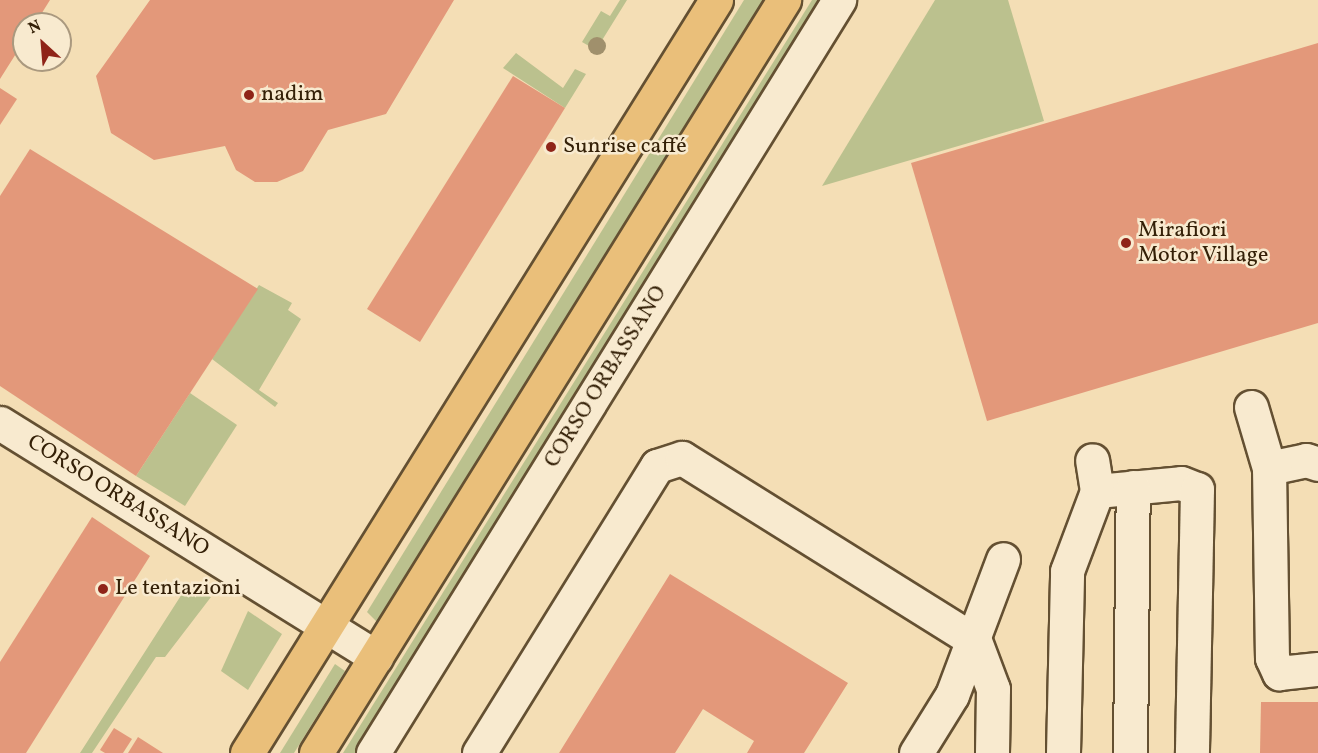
<!DOCTYPE html>
<html>
<head>
<meta charset="utf-8">
<style>
	body { margin:0 }
	#map { position:relative; width:1318px; height:753px; overflow:hidden; background:#f4deb5; font-family:Vollkorn,serif }
	div>[style] { position:absolute }
	[style*='--x'] { left:calc(var(--x)*1px); top:calc(var(--y)*1px); width:calc(var(--w)*1px); rotate:calc(var(--a)*1deg) }
	.green>* { inset:0; background:#bbc18e }
	.building>* { inset:0; background:#e3987a }
	.roads { filter:drop-shadow(2px 0 #645032) drop-shadow(-2px 0 #645032) drop-shadow(0 2px #645032) drop-shadow(0 -2px #645032) }
	.minor>* { height:33px; margin:-16.5px; padding:0 16.5px; transform-origin:16.5px; border-radius:16.5px; background:#f8eacf }
	.major>* { height:33px; margin:-16.5px; padding:0 16.5px; transform-origin:16.5px; border-radius:16.5px; background:#eabf7a }
	.trees>* { width:18px; height:18px; margin:-9px; border-radius:50%; background:#a0906c }
	.dots>* { width:16px; height:16px; translate:-50% -50%; box-sizing:border-box; border:3px solid #f8eacf; border-radius:50% }
	span { translate:-50% -50%; white-space:nowrap; text-align:center; line-height:1.15; -webkit-text-stroke:5px #f8eacf; paint-order:stroke }
	.poi-label { font-size:22px; color:#342007 }
	.left { translate:0 -50%; text-align:left }
	.street-label { font-size:22px; color:#342007 }
	.north { position:absolute; left:12px; top:12px; width:60px; height:60px; box-sizing:border-box; background:#f8eacf; border:2px solid #aa997f; border-radius:50%; rotate:334deg; font-size:16px; font-weight:700; line-height:24px; text-align:center; color:#342007 }
	.north::after { content:''; display:block; margin:auto; width:21px; height:27px; background:#8f2418; clip-path:polygon(50% 0,100% 100%,50% 72%,0 100%) }
</style>
</head>
<body>
<div id="map">
	<div class="green">
		<i style="clip-path:polygon(620px 0,627px 0,596px 50px,582px 42px,601px 11px,610px 16px)"></i>
		<i style="clip-path:polygon(744px 0,764px 0,380px 625px,367px 612px)"></i>
		<i style="clip-path:polygon(812px 0,824px 0,355px 753px,343px 753px)"></i>
		<i style="clip-path:polygon(935px 0,1008px 0,1044px 121px,822px 186px)"></i>
		<i style="clip-path:polygon(516px 53px,563px 88px,575px 69px,586px 74px,565px 108px,503px 68px)"></i>
		<i style="clip-path:polygon(259px 285px,292px 303px,288px 310px,301px 319px,259px 390px,278px 403px,275px 407px,212px 359px)"></i>
		<i style="clip-path:polygon(190px 393px,237px 425px,185px 506px,136px 476px)"></i>
		<i style="clip-path:polygon(189px 583px,211px 597px,165px 657px,156px 657px,92px 753px,80px 753px)"></i>
		<i style="clip-path:polygon(248px 611px,282px 634px,248px 690px,221px 671px)"></i>
		<i style="clip-path:polygon(335px 664px,345px 671px,294px 753px,280px 753px)"></i>
	</div>
	<div class="building">
		<i style="clip-path:polygon(0 0,50px 0,35px 24px,24px 24px,24px 41px,0 79px)"></i>
		<i style="clip-path:polygon(150px 0,454px 0,386px 114px,328px 130px,303px 171px,277px 182px,255px 182px,236px 170px,225px 146px,154px 160px,111px 133px,96px 76px)"></i>
		<i style="clip-path:polygon(1318px 43px,1318px 323px,987px 421px,911px 163px)"></i>
		<i style="clip-path:polygon(513px 76px,565px 108px,420px 342px,367px 309px)"></i>
		<i style="clip-path:polygon(0 88px,17px 99px,0 125px)"></i>
		<i style="clip-path:polygon(30px 149px,258px 289px,136px 476px,0 386px,0 196px)"></i>
		<i style="clip-path:polygon(92px 517px,150px 556px,26px 753px,0 753px,0 662px)"></i>
		<i style="clip-path:polygon(670px 574px,848px 683px,804px 753px,747px 753px,754px 741px,703px 709px,675px 753px,559px 753px)"></i>
		<i style="clip-path:polygon(1261px 702px,1318px 702px,1318px 753px,1260px 753px)"></i>
		<i style="clip-path:polygon(114px 728px,132px 739px,123px 753px,105px 753px,100px 750px)"></i>
		<i style="clip-path:polygon(138px 737px,163px 753px,128px 753px)"></i>
	</div>
	<div class="roads">
		<div class="minor">
			<i style="--x:1251;--y:407;--w:64;--a:73.6"></i>
			<i style="--x:1269;--y:468;--w:190;--a:89.1"></i>
			<i style="--x:1272;--y:658;--w:17;--a:65"></i>
			<i style="--x:1279;--y:673;--w:39;--a:-6"></i>
			<i style="--x:0;--y:423;--w:443;--a:31.9"></i>
			<i style="--x:1269;--y:468;--w:38;--a:-12"></i>
			<i style="--x:1306;--y:460;--w:13;--a:18"></i>
			<i style="--x:1097;--y:491;--w:84;--a:-5.4"></i>
			<i style="--x:1181;--y:483;--w:17;--a:21"></i>
			<i style="--x:1197;--y:489;--w:264;--a:91.1"></i>
			<i style="--x:373;--y:753;--w:886;--a:-58.25"></i>
			<i style="--x:479;--y:753;--w:338;--a:-58.2"></i>
			<i style="--x:657;--y:466;--w:26;--a:-18"></i>
			<i style="--x:682;--y:458;--w:345;--a:32"></i>
			<i style="--x:975;--y:641;--w:51;--a:69.4"></i>
			<i style="--x:993;--y:689;--w:64;--a:90.9"></i>
			<i style="--x:916;--y:753;--w:68;--a:-58.2"></i>
			<i style="--x:952;--y:695;--w:145;--a:-69.4"></i>
			<i style="--x:1063;--y:753;--w:182;--a:-88.7"></i>
			<i style="--x:1067;--y:571;--w:85;--a:-69.4"></i>
			<i style="--x:1097;--y:491;--w:31;--a:-99"></i>
			<i style="--x:1130;--y:753;--w:266;--a:-89.4"></i>
		</div>
		<div class="major">
			<i style="--x:247;--y:753;--w:887;--a:-58.08"></i>
			<i style="--x:316;--y:753;--w:887;--a:-58.14"></i>
		</div>
	</div>
	<div class="trees">
		<i style="left:597px;top:46px"></i>
	</div>
	<div class="dots">
		<i style="left:249px;top:95px;background:#8f2418"></i>
		<i style="left:551px;top:147px;background:#8f2418"></i>
		<i style="left:1126px;top:243px;background:#8f2418"></i>
		<i style="left:103px;top:589px;background:#8f2418"></i>
	</div>
	<div class="poi-label">
		<span class="left" style="left:261px;top:95px">nadim</span>
		<span class="left" style="left:563px;top:147px">Sunrise caffé</span>
		<span class="left" style="left:1138px;top:243px">Mirafiori<br>Motor Village</span>
		<span class="left" style="left:115px;top:589px">Le tentazioni</span>
	</div>
	<div class="street-label">
		<span style="left:606px;top:377px;rotate:-58deg">CORSO ORBASSANO</span>
		<span style="left:118px;top:496px;rotate:32deg">CORSO ORBASSANO</span>
	</div>
	<div class="north">N</div>
</div>
</body>
</html>
